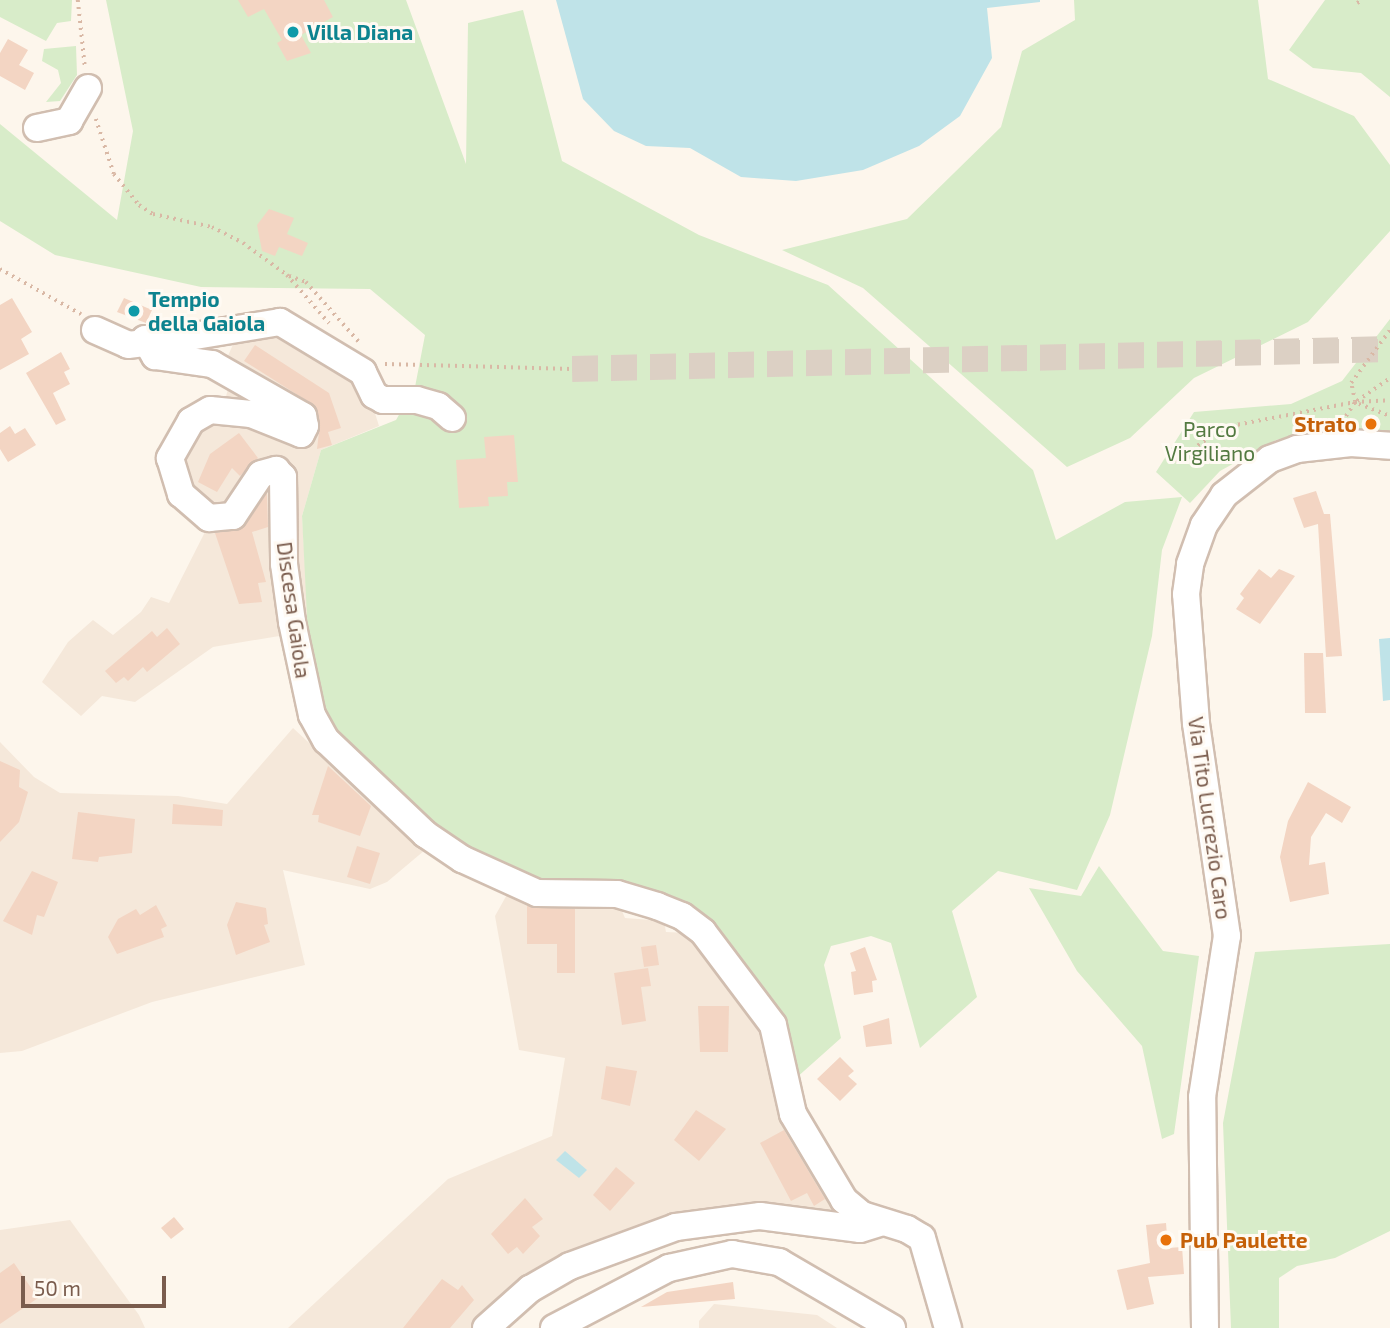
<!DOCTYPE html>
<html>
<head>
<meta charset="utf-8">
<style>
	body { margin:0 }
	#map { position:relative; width:1390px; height:1328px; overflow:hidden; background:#fdf6ec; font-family:"Exo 2",sans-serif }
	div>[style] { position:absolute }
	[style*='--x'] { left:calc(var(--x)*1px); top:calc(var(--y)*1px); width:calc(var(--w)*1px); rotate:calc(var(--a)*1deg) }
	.residential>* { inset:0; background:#f5e8da }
	.green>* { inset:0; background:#d8ecc9 }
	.water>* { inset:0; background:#bfe3e8 }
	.building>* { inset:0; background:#f3d5c3 }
	.minor-tunnel>* { height:26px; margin-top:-13px; transform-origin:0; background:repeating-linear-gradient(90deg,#dcd0c4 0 26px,transparent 0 39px) }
	.path>* { height:3.5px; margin-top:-1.75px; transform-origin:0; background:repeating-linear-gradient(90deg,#d9b8a5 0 2px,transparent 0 7px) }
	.roads { filter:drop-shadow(2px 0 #d1beb0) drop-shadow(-2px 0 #d1beb0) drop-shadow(0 2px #d1beb0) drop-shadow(0 -2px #d1beb0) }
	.minor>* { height:26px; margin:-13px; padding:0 13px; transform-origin:13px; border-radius:13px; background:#fff }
	.dots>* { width:19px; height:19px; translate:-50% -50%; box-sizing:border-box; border:4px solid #fffaf3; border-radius:50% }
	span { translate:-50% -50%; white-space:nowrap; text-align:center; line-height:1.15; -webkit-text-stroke:6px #fffaf3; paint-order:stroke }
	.culture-label { font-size:21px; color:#0d838f; font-weight:700 }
	.left { translate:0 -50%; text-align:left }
	.food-label { font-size:21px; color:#c56008; font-weight:700 }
	.right { translate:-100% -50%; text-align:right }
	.park-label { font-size:21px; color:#537a41 }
	.street-label { font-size:21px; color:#7a5c4d }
	.scale { position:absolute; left:21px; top:1276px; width:145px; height:32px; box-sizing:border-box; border:4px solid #7a5c4d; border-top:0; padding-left:9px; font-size:21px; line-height:24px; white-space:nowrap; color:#7a5c4d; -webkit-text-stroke:5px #fffaf3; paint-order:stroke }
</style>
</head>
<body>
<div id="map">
	<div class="residential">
		<i style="clip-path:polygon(278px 330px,369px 394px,379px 426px,321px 450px,302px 516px,309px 631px,213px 647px,135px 702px,102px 696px,81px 716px,42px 682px,68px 642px,93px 620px,113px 635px,141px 612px,151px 597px,169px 603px,207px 528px,176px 452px,222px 412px,229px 385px,227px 358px,235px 340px)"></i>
		<i style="clip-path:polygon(293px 728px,425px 850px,387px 882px,370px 889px,283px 870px,305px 965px,152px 1002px,22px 1051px,0 1053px,0 742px,34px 777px,60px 793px,178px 796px,227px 804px)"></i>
		<i style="clip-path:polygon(509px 891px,593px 900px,622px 911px,625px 918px,664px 921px,666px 932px,687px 933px,761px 1020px,845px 1218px,822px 1239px,760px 1223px,723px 1222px,554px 1284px,500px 1328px,288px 1328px,448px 1179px,552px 1136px,565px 1058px,519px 1050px,495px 916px)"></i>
		<i style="clip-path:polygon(70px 1220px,139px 1315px,145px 1328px,0 1328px,0 1230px)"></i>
		<i style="clip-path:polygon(714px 1304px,817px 1315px,837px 1328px,699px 1328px,699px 1321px)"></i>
	</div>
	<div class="green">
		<i style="clip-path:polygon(0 0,72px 0,71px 21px,57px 23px,46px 41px,0 17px)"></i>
		<i style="clip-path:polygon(106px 0,406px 0,466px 164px,468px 23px,523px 10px,562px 161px,699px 235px,828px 285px,1033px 470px,1056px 540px,1125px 502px,1182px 497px,1162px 550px,1152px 636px,1110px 815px,1077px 890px,998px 871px,952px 911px,977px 997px,920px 1048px,891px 943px,871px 936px,831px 946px,824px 965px,841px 1038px,795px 1079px,704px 918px,496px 868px,438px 834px,327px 730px,309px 657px,302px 516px,321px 450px,396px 420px,415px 387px,425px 335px,370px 289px,201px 287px,55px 255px,0 221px,0 124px,117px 220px,133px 131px)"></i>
		<i style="clip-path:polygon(1074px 0,1258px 0,1268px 79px,1354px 116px,1390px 165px,1390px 231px,1308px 322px,1194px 378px,1130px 438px,1067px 467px,863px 288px,782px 250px,907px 219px,1001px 127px,1022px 51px,1075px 20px)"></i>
		<i style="clip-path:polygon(1325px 0,1390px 0,1390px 97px,1361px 73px,1313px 68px,1289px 50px)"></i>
		<i style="clip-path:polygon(76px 46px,77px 75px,60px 101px,46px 102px,61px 83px,58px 70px,42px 61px,44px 49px)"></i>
		<i style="clip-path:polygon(1390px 319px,1390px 434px,1306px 432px,1276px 440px,1220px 471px,1190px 503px,1156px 472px,1194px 412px,1291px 404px,1342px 381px)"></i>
		<i style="clip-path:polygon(1099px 866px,1163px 951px,1199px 956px,1174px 1134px,1162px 1139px,1142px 1046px,1077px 971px,1029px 888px,1081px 896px)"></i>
		<i style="clip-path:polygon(1390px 944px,1390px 1231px,1335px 1258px,1297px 1266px,1279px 1278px,1279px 1328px,1231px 1328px,1223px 1123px,1255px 952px)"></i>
	</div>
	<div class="water">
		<i style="clip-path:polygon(556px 0,1040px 0,1040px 2px,987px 8px,992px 58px,960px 116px,919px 146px,863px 170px,796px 181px,741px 177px,690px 148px,646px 146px,614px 131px,583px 99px)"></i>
		<i style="clip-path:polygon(1390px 638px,1390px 700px,1383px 701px,1379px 639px)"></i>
		<i style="clip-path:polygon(565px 1151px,587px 1170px,579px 1178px,556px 1160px)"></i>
	</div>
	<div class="building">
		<i style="clip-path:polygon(238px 0,324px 0,333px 17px,301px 35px,311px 53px,287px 61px,277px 43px,282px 40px,264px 9px,248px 17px)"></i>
		<i style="clip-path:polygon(8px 39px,28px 50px,19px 65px,34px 73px,25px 90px,0 76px,0 53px)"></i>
		<i style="clip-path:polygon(269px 209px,294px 218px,287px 234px,308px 243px,302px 256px,279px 247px,275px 256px,262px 251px,257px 225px)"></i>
		<i style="clip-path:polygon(12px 298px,32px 332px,21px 339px,29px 354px,0 370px,0 305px)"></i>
		<i style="clip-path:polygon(124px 298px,152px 310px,146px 323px,117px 312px)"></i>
		<i style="clip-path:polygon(255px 345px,329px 393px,341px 428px,328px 432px,332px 445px,317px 449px,320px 424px,315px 406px,244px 361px)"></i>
		<i style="clip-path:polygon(61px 352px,70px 369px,64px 372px,70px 384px,53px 393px,66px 420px,56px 425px,26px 373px)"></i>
		<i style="clip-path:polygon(10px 426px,15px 434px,25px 428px,36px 445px,8px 462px,0 449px,0 433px)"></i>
		<i style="clip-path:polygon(239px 433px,258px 458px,240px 476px,232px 468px,217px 492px,198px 482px,210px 454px)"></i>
		<i style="clip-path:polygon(514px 435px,518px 482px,507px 482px,508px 496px,488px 497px,489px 506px,459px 508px,456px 460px,486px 458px,484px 437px)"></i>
		<i style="clip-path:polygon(1316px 491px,1324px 514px,1330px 514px,1342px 656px,1326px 657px,1318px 524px,1304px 528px,1293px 498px)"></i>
		<i style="clip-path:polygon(267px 493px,268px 527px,252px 532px,266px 582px,258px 583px,262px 602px,239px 604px,215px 533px,241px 529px)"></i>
		<i style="clip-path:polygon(1259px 569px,1271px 578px,1279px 569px,1295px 576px,1260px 624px,1236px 609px,1244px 598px,1240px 594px)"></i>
		<i style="clip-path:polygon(167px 628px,180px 644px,147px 672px,143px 667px,128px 681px,124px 677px,116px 683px,105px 671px,152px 631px,157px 637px)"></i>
		<i style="clip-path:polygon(1304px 653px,1323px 653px,1326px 713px,1305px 713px)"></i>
		<i style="clip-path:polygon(0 761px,20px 770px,19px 787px,28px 792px,19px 822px,0 842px)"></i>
		<i style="clip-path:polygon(328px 766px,371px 806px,360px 836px,318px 822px,319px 815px,312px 815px)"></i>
		<i style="clip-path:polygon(1308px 782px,1351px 807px,1342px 823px,1326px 813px,1311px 837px,1309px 865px,1325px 862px,1329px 894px,1290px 902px,1280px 857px,1288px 821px)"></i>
		<i style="clip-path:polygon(173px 804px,223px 810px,222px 826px,172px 824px)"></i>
		<i style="clip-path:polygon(78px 812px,135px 819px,132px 853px,99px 857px,98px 862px,72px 859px)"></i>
		<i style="clip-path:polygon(357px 846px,380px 853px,370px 884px,347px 877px)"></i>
		<i style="clip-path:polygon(32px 871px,58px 882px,44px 917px,37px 915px,32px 935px,3px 921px)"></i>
		<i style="clip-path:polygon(236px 902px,266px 908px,268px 924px,264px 925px,270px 942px,236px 955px,227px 925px)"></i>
		<i style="clip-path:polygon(156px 905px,167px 926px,161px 929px,164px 937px,117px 954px,108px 937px,118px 919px,136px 909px,140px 915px)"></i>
		<i style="clip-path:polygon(527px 906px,575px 909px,575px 973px,557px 973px,557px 944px,527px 944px)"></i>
		<i style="clip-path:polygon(656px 945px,659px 965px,644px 967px,641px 947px)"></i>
		<i style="clip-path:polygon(865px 947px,877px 980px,872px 981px,873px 992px,854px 995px,851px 972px,856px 971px,850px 953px)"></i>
		<i style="clip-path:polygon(648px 968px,651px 986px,641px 987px,646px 1021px,622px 1025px,614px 973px)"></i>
		<i style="clip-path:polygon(698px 1006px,729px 1006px,728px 1052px,700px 1052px)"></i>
		<i style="clip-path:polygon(889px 1018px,892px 1044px,866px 1047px,863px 1026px)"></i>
		<i style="clip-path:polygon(840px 1057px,854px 1071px,848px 1076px,857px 1084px,840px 1101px,817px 1079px)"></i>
		<i style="clip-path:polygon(606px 1066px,637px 1071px,630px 1106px,601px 1099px)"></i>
		<i style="clip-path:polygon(696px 1110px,726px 1129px,699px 1161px,674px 1140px)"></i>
		<i style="clip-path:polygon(784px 1130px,825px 1199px,814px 1206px,807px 1193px,791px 1201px,760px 1143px)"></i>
		<i style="clip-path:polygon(616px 1167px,635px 1183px,610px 1211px,593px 1195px)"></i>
		<i style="clip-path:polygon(525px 1198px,543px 1219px,532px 1227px,540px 1236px,523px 1254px,517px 1247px,508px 1254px,491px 1234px)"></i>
		<i style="clip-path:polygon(174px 1217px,184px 1229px,171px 1239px,161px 1228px)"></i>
		<i style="clip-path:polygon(1166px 1223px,1168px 1248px,1182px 1247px,1184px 1274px,1148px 1277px,1154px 1304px,1127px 1310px,1117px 1270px,1150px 1263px,1146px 1225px)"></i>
		<i style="clip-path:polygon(14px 1263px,38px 1298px,0 1324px,0 1273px)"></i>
		<i style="clip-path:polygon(442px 1279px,458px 1290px,462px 1285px,474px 1300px,450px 1328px,403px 1328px)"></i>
		<i style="clip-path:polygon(733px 1282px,735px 1299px,641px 1307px,667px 1292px)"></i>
	</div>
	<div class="minor-tunnel">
		<i style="--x:572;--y:369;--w:818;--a:-1.4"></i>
	</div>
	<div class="path">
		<i style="--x:78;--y:0;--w:67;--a:84"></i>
		<i style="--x:1357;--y:3;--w:6;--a:-31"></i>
		<i style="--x:96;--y:119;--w:58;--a:71.9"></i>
		<i style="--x:114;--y:174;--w:40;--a:51"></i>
		<i style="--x:139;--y:205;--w:17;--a:33"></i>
		<i style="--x:153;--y:214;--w:60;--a:12.4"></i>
		<i style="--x:212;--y:227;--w:35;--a:27"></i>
		<i style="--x:243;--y:243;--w:54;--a:36"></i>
		<i style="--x:287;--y:275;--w:64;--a:48.8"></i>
		<i style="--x:0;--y:269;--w:93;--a:29.1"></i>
		<i style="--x:289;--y:276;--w:18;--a:19"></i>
		<i style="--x:306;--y:282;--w:80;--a:48.5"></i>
		<i style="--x:385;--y:364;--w:187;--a:1.5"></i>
		<i style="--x:1357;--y:401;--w:40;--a:-34.9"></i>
		<i style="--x:1359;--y:404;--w:33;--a:21"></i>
		<i style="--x:1342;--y:422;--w:24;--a:-57"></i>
		<i style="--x:1355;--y:402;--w:19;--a:-102"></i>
		<i style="--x:1351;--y:383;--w:66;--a:-53.7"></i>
		<i style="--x:1175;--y:462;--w:53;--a:-35.8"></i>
		<i style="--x:1218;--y:431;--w:14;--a:-21"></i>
		<i style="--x:1231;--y:426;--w:126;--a:-11"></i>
		<i style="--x:1355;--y:402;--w:35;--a:-3"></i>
	</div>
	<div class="roads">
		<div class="minor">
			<i style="--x:37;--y:128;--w:33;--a:-12"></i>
			<i style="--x:69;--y:121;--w:38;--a:-60"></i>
			<i style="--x:95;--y:330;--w:36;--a:24"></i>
			<i style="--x:128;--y:345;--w:16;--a:-7"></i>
			<i style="--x:452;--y:418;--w:18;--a:-139"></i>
			<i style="--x:438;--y:406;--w:22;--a:-164"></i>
			<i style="--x:417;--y:400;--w:34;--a:180"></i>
			<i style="--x:383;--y:400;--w:10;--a:-151"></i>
			<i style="--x:374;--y:395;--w:25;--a:-116"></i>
			<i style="--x:363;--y:372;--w:97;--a:-148.9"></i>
			<i style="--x:280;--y:322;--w:118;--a:170.7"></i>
			<i style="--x:164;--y:341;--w:19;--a:-174"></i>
			<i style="--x:145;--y:339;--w:20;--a:60"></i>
			<i style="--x:155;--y:356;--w:58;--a:8"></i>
			<i style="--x:212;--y:364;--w:105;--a:29.7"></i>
			<i style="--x:303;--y:416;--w:10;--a:79"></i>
			<i style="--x:305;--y:426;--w:9;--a:117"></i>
			<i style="--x:301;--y:434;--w:54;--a:-158.2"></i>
			<i style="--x:251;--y:414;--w:41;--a:-174.4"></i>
			<i style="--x:210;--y:410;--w:22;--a:150"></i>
			<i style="--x:191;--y:421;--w:43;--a:119.6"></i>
			<i style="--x:170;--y:458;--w:38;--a:73"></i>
			<i style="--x:181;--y:494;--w:37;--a:41"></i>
			<i style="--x:209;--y:518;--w:24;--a:-5"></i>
			<i style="--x:233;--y:516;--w:50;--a:-56.3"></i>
			<i style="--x:261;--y:474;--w:16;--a:-15"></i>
			<i style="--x:276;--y:470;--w:10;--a:45"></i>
			<i style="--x:283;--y:477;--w:87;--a:89.3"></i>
			<i style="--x:284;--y:564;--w:59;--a:82.1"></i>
			<i style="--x:292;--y:622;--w:95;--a:77.9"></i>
			<i style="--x:312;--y:715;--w:29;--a:61"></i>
			<i style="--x:326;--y:740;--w:137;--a:43.5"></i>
			<i style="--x:425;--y:834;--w:45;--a:34"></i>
			<i style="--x:462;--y:859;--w:82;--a:24.4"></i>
			<i style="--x:537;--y:893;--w:80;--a:0.7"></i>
			<i style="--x:617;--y:894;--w:42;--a:16.7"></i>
			<i style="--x:657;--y:906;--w:27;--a:22"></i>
			<i style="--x:682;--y:916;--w:26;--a:37"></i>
			<i style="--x:703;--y:932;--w:116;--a:53"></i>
			<i style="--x:773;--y:1025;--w:91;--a:77.3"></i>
			<i style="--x:793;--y:1114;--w:100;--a:59.3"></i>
			<i style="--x:844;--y:1200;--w:23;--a:40"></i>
			<i style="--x:862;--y:1215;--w:47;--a:17.3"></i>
			<i style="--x:907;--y:1229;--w:17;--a:31"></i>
			<i style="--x:922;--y:1238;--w:94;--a:73.9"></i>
			<i style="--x:486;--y:1328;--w:59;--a:-41.6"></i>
			<i style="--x:530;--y:1289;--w:46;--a:-29.9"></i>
			<i style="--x:570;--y:1266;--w:113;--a:-20.2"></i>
			<i style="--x:676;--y:1227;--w:85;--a:-7.5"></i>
			<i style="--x:760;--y:1216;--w:101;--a:7.4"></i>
			<i style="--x:860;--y:1229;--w:21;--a:-17"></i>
			<i style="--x:554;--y:1328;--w:130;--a:-27.6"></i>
			<i style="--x:669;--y:1268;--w:65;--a:-12.5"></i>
			<i style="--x:732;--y:1254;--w:48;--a:9.7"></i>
			<i style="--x:779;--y:1262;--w:131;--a:30.3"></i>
			<i style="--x:1205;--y:1328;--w:231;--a:-90.7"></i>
			<i style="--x:1202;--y:1097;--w:163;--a:-81.2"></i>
			<i style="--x:1227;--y:936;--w:215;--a:-98.3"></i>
			<i style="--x:1196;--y:723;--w:129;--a:-94.4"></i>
			<i style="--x:1186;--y:594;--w:30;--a:-82"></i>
			<i style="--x:1190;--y:564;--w:41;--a:-70.3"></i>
			<i style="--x:1204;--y:525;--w:36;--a:-56"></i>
			<i style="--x:1224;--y:495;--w:58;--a:-38"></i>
			<i style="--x:1270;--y:459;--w:29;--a:-20"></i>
			<i style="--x:1297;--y:449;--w:54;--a:-6.3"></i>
			<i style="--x:1351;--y:443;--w:39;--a:4"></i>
		</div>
	</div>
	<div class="dots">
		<i style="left:293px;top:32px;background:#0f9aa8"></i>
		<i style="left:134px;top:311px;background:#0f9aa8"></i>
		<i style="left:1371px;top:424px;background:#e8710a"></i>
		<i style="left:1166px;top:1240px;background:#e8710a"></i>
	</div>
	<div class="culture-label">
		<span class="left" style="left:307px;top:32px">Villa Diana</span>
		<span class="left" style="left:148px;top:311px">Tempio<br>della Gaiola</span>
	</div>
	<div class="food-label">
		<span class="right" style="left:1357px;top:424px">Strato</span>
		<span class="left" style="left:1180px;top:1240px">Pub Paulette</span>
	</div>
	<div class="park-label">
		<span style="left:1210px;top:441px">Parco<br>Virgiliano</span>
	</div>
	<div class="street-label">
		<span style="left:294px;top:610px;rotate:82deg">Discesa Gaiola</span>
		<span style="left:1210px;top:818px;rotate:82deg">Via Tito Lucrezio Caro</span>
	</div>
	<div class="scale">50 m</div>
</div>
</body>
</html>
